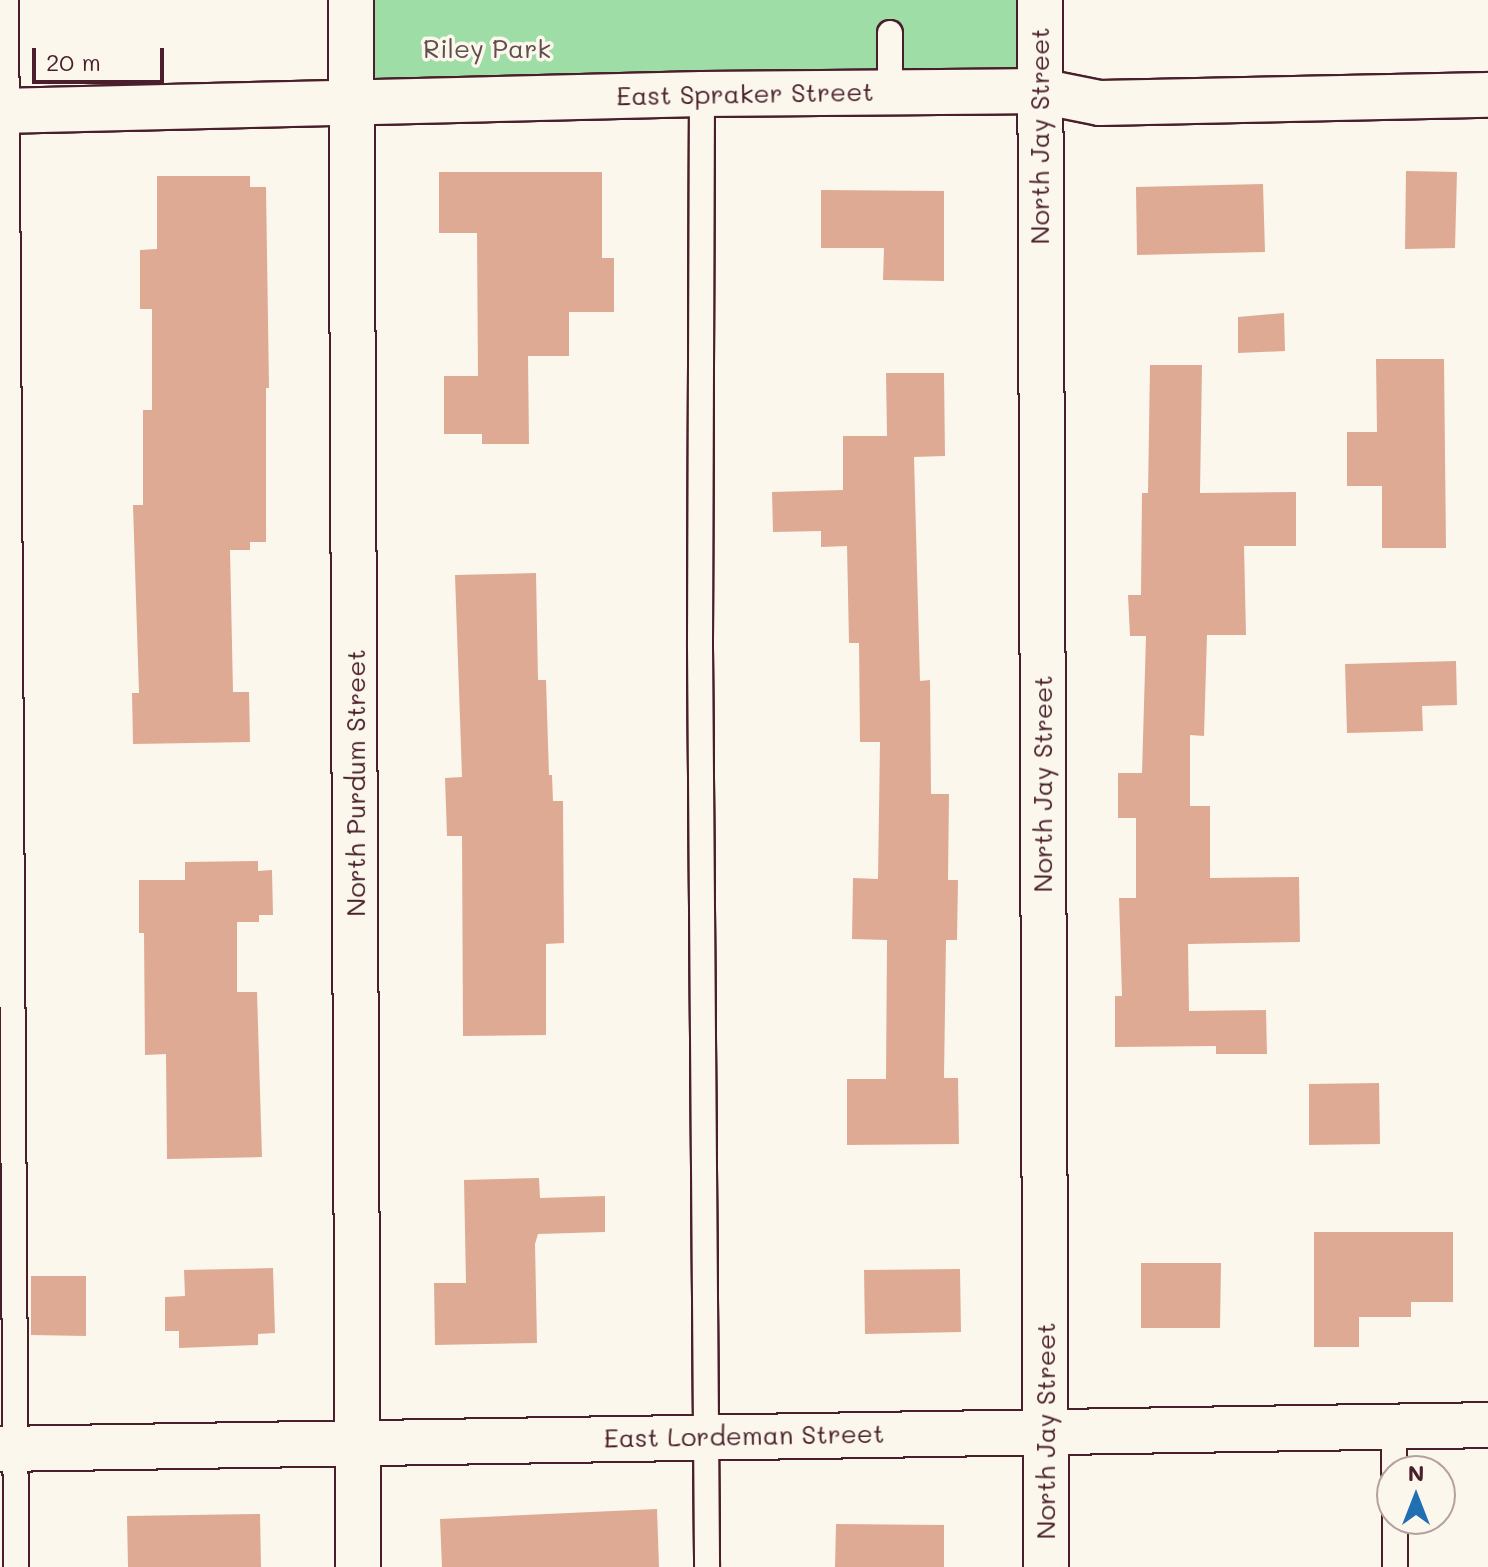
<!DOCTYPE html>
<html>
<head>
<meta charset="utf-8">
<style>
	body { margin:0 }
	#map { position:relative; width:1488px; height:1567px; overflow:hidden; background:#fbf7ec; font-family:Mali,sans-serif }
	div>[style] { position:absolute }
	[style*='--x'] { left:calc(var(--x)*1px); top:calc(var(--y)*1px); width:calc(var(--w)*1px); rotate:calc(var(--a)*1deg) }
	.green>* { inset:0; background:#9edda6 }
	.building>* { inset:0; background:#dfaa94 }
	.roads { filter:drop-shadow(2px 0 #4a1f2b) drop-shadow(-2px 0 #4a1f2b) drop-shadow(0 2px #4a1f2b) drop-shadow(0 -2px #4a1f2b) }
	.lane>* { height:24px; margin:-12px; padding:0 12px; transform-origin:12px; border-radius:12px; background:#fbf7ec }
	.street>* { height:44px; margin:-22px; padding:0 22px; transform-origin:22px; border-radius:22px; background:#fbf7ec }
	span { translate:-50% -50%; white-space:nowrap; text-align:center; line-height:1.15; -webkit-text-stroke:7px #fbf7ec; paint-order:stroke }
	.park-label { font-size:26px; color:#5f4e4a }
	.street-label { font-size:26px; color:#4a1f2b }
	.north { position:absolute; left:1376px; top:1455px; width:80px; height:80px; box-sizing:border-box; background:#fbf7ec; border:2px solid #b4a19f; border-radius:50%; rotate:0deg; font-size:22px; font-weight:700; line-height:32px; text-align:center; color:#4a1f2b }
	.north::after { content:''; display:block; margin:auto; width:28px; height:36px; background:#1f6fb2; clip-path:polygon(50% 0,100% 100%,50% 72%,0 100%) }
	.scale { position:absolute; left:32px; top:48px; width:132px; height:36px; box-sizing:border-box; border:4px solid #4a1f2b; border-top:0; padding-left:10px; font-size:24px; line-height:28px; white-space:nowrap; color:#4a1f2b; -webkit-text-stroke:6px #fbf7ec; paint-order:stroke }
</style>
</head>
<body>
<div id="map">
	<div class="green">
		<i style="clip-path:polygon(351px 0,1040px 0,1040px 91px,352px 101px)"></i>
	</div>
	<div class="building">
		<i style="clip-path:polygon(1406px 171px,1457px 172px,1455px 248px,1405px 249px)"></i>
		<i style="clip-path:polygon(439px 172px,602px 172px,602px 258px,614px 258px,614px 312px,569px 312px,569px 356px,528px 356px,529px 444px,482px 444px,482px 434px,444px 434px,444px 376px,478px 376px,477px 233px,439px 233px)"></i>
		<i style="clip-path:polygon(157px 176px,250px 176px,250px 187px,266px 187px,269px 388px,266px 388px,266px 542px,250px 542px,250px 550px,230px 550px,233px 692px,249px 692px,250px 742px,133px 744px,132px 693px,139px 693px,133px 505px,143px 505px,143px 410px,152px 410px,152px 309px,140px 309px,140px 250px,157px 249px)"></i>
		<i style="clip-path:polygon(1263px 184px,1265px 252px,1137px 255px,1136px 187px)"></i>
		<i style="clip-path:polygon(821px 190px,944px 191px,944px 281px,883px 280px,884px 248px,821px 248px)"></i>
		<i style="clip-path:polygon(1284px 313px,1285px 351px,1238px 353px,1238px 317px)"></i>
		<i style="clip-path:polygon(1376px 359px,1444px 359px,1446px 548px,1382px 548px,1382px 486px,1347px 486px,1347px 432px,1377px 432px)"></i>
		<i style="clip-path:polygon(1150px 365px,1202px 365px,1200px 493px,1296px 492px,1296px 546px,1244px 546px,1246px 635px,1207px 635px,1204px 736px,1190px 735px,1190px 806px,1210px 806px,1210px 878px,1299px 877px,1300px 942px,1188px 944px,1189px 1011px,1266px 1010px,1267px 1054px,1216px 1054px,1216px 1046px,1115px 1047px,1115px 996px,1122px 996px,1119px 898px,1136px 898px,1136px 818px,1118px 818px,1118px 773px,1142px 773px,1146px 636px,1130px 636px,1128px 595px,1141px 595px,1142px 493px,1148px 493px)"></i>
		<i style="clip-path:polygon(886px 373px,944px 373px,945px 456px,914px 457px,920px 681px,930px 680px,931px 794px,949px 794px,948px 880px,958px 880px,957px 940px,946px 940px,944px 1078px,958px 1078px,959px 1144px,847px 1145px,847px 1079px,886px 1079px,887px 940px,852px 939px,853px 878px,878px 879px,880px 742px,860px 742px,859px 643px,849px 643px,847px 546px,821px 547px,821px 531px,773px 532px,772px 492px,843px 490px,843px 436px,887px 436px)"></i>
		<i style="clip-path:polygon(536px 573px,538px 680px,546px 680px,549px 775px,552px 775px,553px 801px,563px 801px,564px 943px,546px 944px,546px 1035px,463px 1036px,462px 836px,447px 836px,445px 778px,462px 777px,455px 575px)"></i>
		<i style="clip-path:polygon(1456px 661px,1457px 705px,1422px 706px,1423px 731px,1347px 733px,1345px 664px)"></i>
		<i style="clip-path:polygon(258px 861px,258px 871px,272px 870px,273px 915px,259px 915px,259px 922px,237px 922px,237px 992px,257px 992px,262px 1157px,167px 1159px,166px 1054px,145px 1055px,144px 933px,139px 933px,139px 880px,185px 880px,185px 862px)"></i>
		<i style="clip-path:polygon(1379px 1083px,1380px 1144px,1309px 1145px,1309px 1084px)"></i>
		<i style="clip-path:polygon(539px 1178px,540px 1198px,605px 1196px,605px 1232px,538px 1234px,535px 1244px,537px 1343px,435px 1345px,434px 1283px,466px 1283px,464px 1180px)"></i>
		<i style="clip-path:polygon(1314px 1232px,1453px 1232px,1453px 1302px,1411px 1302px,1411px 1317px,1359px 1317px,1359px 1347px,1314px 1347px)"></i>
		<i style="clip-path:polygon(1141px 1263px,1221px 1263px,1220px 1328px,1141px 1328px)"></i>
		<i style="clip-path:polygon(273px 1268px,275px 1333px,258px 1334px,258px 1345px,179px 1348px,179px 1331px,165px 1331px,165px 1297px,185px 1296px,184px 1270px)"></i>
		<i style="clip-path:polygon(960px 1269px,961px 1332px,865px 1334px,864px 1270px)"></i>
		<i style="clip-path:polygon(31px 1276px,86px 1276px,86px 1336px,31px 1335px)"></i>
		<i style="clip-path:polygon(657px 1509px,659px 1567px,442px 1567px,440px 1519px)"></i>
		<i style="clip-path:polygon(260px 1514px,261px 1567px,128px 1567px,127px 1516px)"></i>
		<i style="clip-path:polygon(836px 1524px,944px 1525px,944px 1567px,835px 1567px)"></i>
	</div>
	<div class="roads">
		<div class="lane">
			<i style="--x:6;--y:0;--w:1567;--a:89.63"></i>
			<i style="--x:890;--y:33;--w:59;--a:90"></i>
			<i style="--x:702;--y:94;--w:553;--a:90.21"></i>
			<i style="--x:700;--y:647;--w:920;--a:89.56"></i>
			<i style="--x:1394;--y:1427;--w:44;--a:90"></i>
			<i style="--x:1395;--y:1519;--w:48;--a:90"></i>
		</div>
		<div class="street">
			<i style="--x:351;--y:0;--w:1567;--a:89.74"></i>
			<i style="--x:1040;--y:0;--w:1567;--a:89.78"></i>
			<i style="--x:0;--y:111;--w:702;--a:-1.39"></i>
			<i style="--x:702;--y:94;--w:338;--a:-0.5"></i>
			<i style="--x:1040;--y:91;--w:61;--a:11.3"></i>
			<i style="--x:1100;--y:103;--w:388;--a:-1.2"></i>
			<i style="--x:0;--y:1449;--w:1488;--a:-0.92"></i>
		</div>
	</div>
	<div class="park-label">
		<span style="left:487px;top:49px">Riley Park</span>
	</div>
	<div class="street-label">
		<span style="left:745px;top:94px;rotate:-1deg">East Spraker Street</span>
		<span style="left:1040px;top:136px;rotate:-90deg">North Jay Street</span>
		<span style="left:356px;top:783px;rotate:-90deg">North Purdum Street</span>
		<span style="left:1043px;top:784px;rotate:-90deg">North Jay Street</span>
		<span style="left:1046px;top:1431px;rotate:-90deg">North Jay Street</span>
		<span style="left:744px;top:1436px;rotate:-1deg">East Lordeman Street</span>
	</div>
	<div class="north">N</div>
	<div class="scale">20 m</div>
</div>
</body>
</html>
